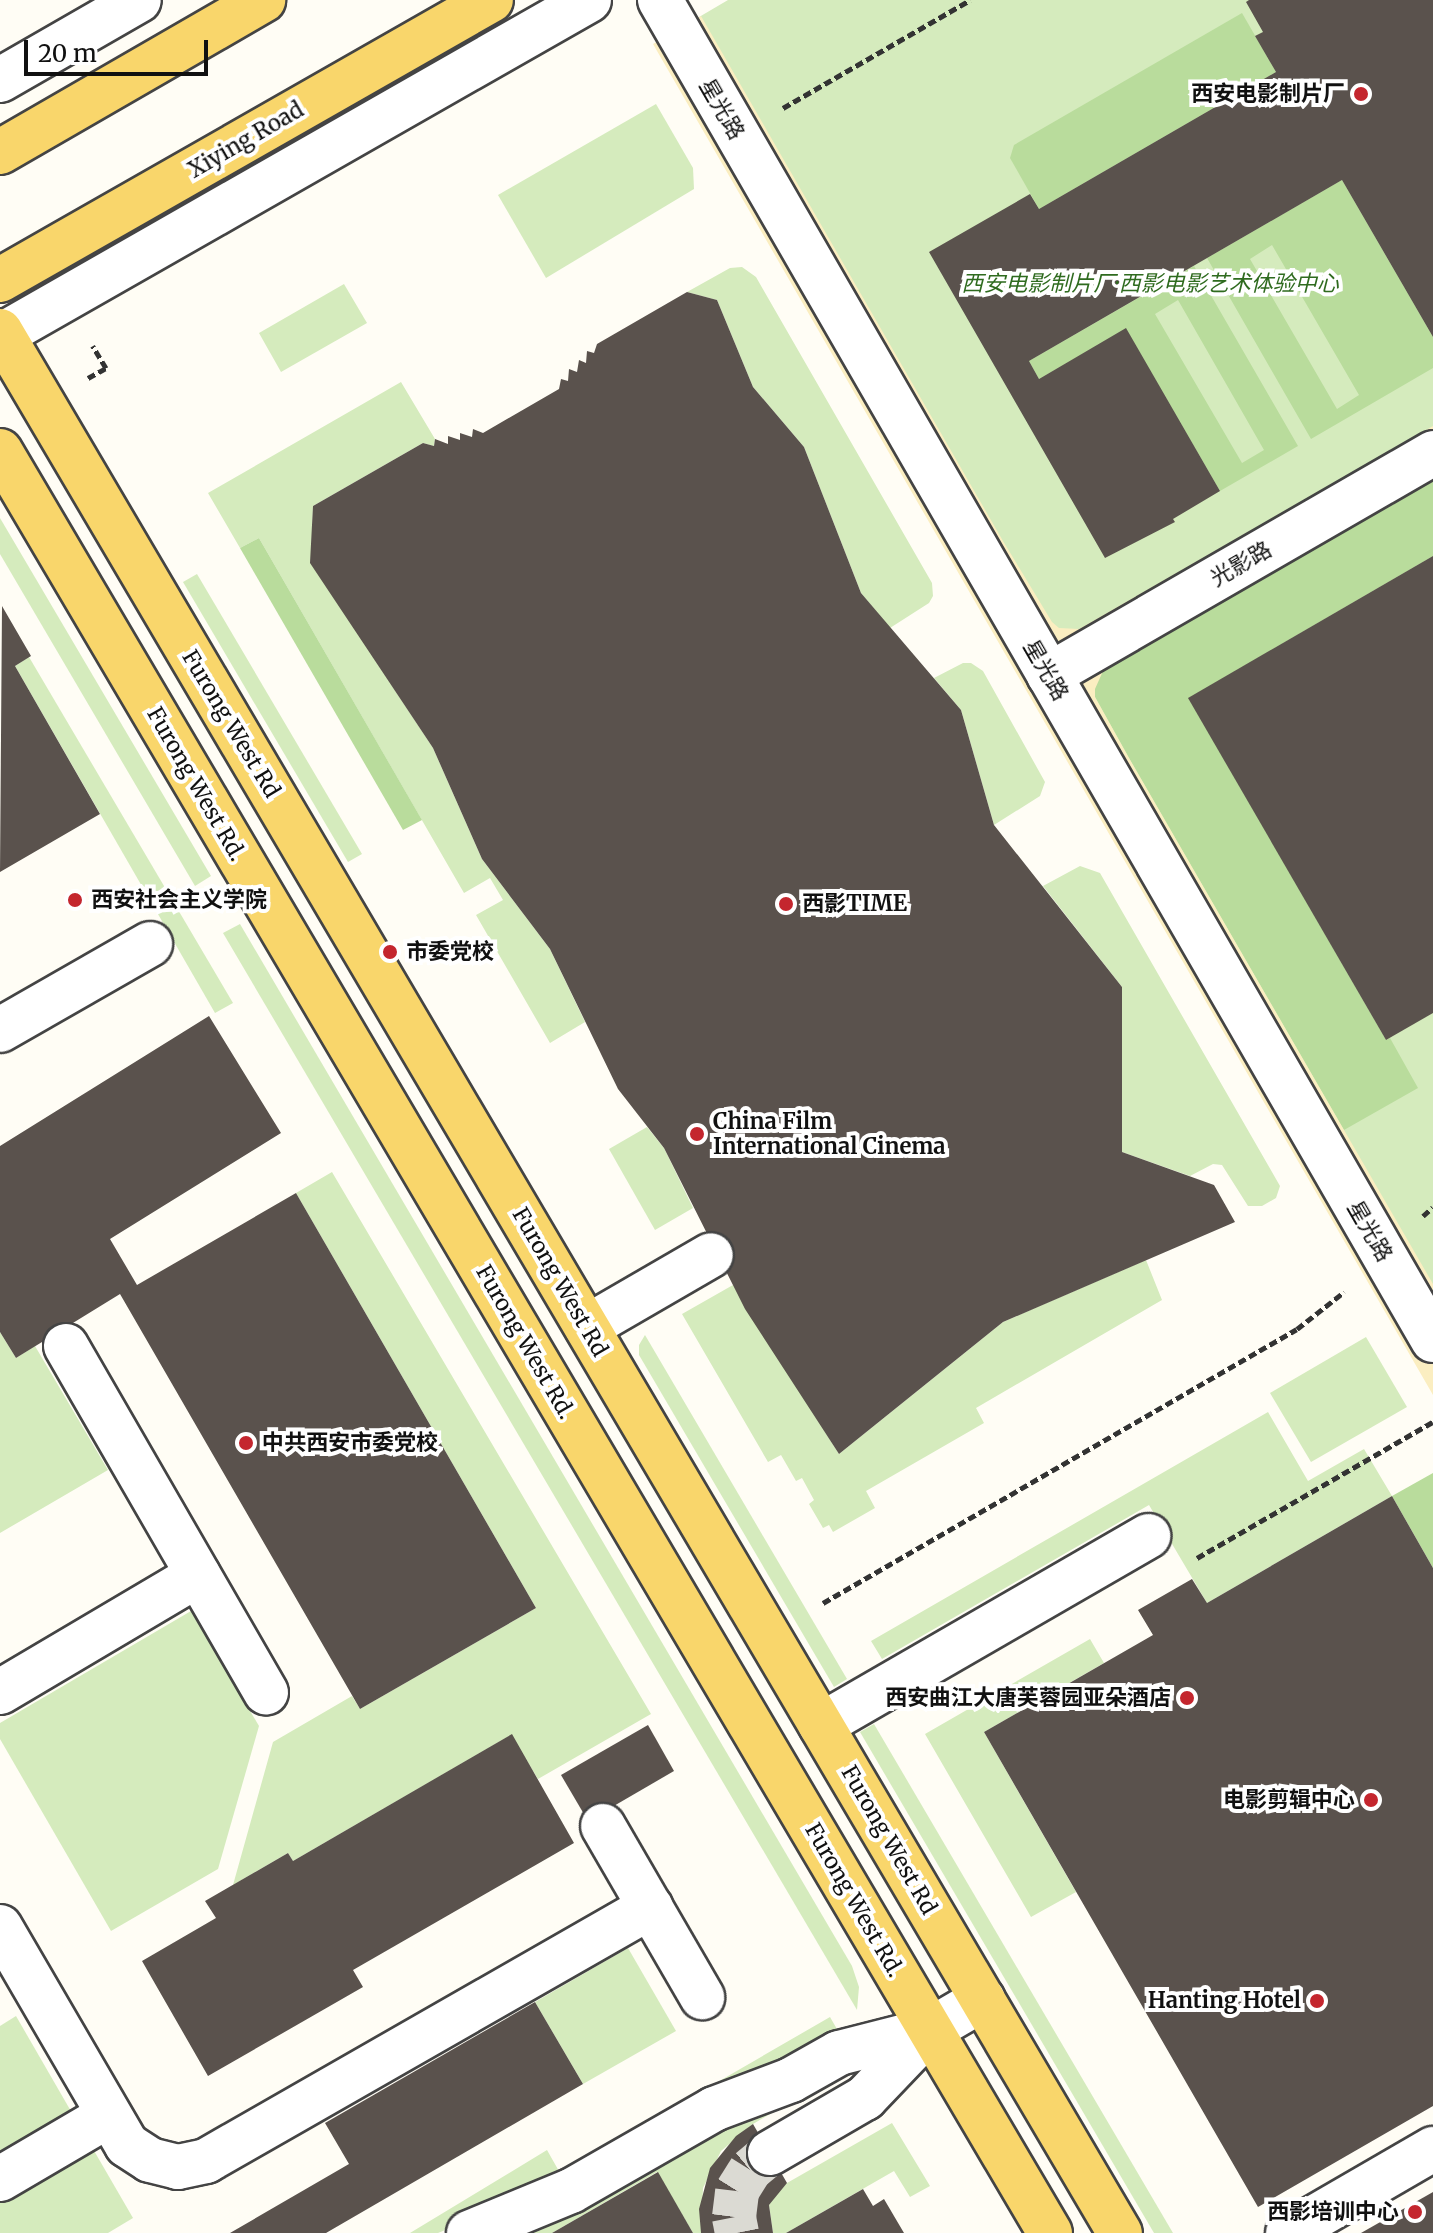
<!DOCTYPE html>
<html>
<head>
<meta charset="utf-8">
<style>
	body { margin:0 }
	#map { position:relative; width:1433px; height:2233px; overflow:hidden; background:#fffdf5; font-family:Merriweather,"Noto Sans SC",serif }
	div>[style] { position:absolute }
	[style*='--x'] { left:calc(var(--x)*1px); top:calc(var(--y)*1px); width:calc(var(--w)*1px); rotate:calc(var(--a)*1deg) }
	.green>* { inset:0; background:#d5ebbd }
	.forest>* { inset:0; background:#b9dc9c }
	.sand>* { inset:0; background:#fbeec1 }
	.building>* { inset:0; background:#5a524d }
	.minor-tunnel>* { height:44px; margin-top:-22px; transform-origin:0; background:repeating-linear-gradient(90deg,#dbdad3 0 44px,transparent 0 66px) }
	.path>* { height:5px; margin-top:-2.5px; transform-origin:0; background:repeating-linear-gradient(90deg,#333 0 8px,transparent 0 12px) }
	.roads { filter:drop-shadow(2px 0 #444) drop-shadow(-2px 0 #444) drop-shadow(0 2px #444) drop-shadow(0 -2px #444) }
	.minor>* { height:44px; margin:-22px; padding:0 22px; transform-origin:22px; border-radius:22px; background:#fff }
	.major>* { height:44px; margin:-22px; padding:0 22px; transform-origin:22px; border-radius:22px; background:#f9d66b }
	.dots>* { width:22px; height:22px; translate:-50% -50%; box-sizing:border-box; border:4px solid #fff; border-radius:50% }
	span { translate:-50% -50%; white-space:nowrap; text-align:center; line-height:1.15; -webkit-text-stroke:8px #fff; paint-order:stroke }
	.poi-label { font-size:22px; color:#111; font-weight:700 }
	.right { translate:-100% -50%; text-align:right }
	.left { translate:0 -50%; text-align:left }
	.street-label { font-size:22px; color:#111 }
	.park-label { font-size:22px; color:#2f6b1f; font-style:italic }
	.scale { position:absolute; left:24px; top:40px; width:184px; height:36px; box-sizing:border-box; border:4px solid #111; border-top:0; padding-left:10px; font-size:24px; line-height:28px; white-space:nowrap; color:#111; -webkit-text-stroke:6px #fff; paint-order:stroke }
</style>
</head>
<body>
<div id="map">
	<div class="green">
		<i style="clip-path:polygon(728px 0,1433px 0,1433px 1340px,677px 30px)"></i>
		<i style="clip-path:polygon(656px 104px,693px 168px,694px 189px,546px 278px,498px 195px)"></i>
		<i style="clip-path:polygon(742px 267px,756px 277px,932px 583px,933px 596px,929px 603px,890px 628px,861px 593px,804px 447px,753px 387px,717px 300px,687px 292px,730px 268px)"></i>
		<i style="clip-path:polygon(344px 284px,367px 323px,281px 372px,259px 333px)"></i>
		<i style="clip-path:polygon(401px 382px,435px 439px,434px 446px,423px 443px,313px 506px,311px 563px,433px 748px,482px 859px,550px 949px,585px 1022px,550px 1043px,476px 915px,503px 900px,490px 878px,464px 893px,259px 538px,240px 548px,208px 493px)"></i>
		<i style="clip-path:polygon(0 518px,211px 876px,195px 886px,0 554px)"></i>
		<i style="clip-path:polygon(197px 574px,362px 854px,348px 862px,183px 582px)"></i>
		<i style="clip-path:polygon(29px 657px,233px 1003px,215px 1013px,15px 666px)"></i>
		<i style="clip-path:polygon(963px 663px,971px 663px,983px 671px,1045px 782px,1040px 796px,994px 825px,961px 710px,934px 678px)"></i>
		<i style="clip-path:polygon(1080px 866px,1100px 873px,1280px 1186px,1276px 1198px,1262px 1206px,1248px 1206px,1222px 1165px,1213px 1164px,1190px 1176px,1122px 1152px,1122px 987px,1043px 886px)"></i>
		<i style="clip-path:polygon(240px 924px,852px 1966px,859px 1987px,857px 2010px,223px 933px)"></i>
		<i style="clip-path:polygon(647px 1127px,664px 1148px,693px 1208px,655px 1230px,609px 1149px)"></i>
		<i style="clip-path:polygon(332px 1172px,651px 1714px,538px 1779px,511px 1735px,293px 1861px,288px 1853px,233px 1885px,273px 1742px,352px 1696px,360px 1709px,536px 1608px,296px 1193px)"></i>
		<i style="clip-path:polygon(1146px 1260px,1162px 1300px,976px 1408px,984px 1423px,866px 1491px,875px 1508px,833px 1532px,829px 1525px,823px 1528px,809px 1504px,814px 1500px,802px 1478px,796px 1481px,781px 1455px,768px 1462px,682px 1314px,733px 1285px,839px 1454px,1003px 1322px)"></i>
		<i style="clip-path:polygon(0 1332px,16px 1358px,35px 1346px,108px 1470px,0 1533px)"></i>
		<i style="clip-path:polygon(645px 1335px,847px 1679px,834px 1687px,639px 1355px,639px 1345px)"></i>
		<i style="clip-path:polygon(1366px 1337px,1407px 1407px,1311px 1462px,1270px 1393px)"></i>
		<i style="clip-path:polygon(1268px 1412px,1308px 1481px,1364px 1449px,1392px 1496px,1207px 1603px,1149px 1505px,882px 1659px,871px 1641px)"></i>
		<i style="clip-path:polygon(191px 1611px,259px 1726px,218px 1869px,111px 1931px,0 1739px,0 1723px)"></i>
		<i style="clip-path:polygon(1090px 1639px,1104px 1663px,984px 1732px,1076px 1892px,1031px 1917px,925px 1734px)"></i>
		<i style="clip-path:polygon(874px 1724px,1173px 2233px,1154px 2233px,860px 1732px)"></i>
		<i style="clip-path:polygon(628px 1948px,676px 2031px,583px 2084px,535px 2002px)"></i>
		<i style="clip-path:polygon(16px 2016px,72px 2113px,0 2155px,0 2026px)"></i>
		<i style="clip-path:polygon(830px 2017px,841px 2036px,559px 2183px,438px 2233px,410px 2233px,547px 2150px,560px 2173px)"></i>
		<i style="clip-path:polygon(848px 2068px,753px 2124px,721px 2151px,703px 2188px,701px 2233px,693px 2233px,657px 2172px,552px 2233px,503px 2233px,725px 2119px)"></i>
		<i style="clip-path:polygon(892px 2123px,930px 2186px,910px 2197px,894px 2171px,786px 2233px,773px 2233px,769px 2205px,775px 2193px,787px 2183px)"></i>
		<i style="clip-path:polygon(93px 2149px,133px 2218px,108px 2233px,0 2233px,0 2203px)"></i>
	</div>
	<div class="forest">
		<i style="clip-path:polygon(1242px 13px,1276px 72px,1039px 209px,1010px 158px,1014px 145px)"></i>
		<i style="clip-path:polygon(evenodd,1342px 180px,1433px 337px,1433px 368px,1311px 439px,1207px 258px,1342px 180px,1272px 245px,1359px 395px,1337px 409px,1250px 259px,1272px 245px)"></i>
		<i style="clip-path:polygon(evenodd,1194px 266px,1298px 446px,1220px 491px,1126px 329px,1039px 379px,1029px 361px,1194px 266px,1178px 300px,1264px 450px,1242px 463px,1155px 314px,1178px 300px)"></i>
		<i style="clip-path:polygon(1433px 479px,1433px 556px,1189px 698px,1386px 1040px,1390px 1038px,1418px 1088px,1344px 1130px,1129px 758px,1095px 697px,1095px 683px,1103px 671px)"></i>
		<i style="clip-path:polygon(259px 538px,422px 820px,403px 830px,240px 548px)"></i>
		<i style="clip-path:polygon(1433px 1473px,1433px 1568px,1392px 1496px)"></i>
	</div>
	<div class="sand">
		<i style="clip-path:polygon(701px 16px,1003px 541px,1052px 622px,1059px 628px,1079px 629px,1433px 426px,1433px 479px,1103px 671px,1095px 689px,1095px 697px,1129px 758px,1433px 1284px,1433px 1395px,653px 44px)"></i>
	</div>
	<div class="building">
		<i style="clip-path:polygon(1249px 0,1433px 0,1433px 337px,1342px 180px,1029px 361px,1039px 379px,1126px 328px,1220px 491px,1173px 519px,1175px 522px,1105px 558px,929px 252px,1030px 194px,1039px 209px,1276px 72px,1255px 36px,1263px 32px,1246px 2px)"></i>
		<i style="clip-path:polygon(687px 292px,717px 300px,753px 387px,804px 447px,861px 593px,961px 710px,994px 825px,1122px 987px,1122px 1152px,1214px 1185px,1235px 1222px,1003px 1322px,839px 1454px,745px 1309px,664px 1148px,618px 1089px,550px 949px,482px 859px,433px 748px,310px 563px,313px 506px,423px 443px,434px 446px,435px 439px,448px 444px,448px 436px,460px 440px,460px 433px,472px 437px,473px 429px,483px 433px,559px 389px,561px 379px,568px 381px,569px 369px,577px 372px,579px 360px,586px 363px,587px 351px,594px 353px,597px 344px)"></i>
		<i style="clip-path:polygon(1433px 556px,1433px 1013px,1386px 1040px,1188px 698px)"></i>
		<i style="clip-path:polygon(2px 606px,31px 656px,15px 666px,100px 814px,0 872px)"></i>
		<i style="clip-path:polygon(209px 1016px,281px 1133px,110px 1239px,137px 1285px,296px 1193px,536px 1608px,360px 1709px,120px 1294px,16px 1358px,0 1332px,0 1146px)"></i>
		<i style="clip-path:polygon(1392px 1496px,1433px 1568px,1433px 2106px,1258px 2207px,984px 1732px,1153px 1635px,1138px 1610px,1192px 1579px,1207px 1603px)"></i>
		<i style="clip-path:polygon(648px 1725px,674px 1771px,588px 1821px,561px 1775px)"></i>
		<i style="clip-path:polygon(512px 1734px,574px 1843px,353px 1970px,363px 1987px,208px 2076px,142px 1961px,216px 1918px,205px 1901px,288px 1853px,293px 1861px)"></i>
		<i style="clip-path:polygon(535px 2002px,583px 2084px,326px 2233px,230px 2233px,349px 2164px,325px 2123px)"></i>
		<i style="clip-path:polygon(753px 2124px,787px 2183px,769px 2205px,773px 2233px,701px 2233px,699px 2209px,710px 2168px,736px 2136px)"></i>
		<i style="clip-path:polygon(658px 2172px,693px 2233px,552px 2233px)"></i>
		<i style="clip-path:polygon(863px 2189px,873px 2206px,884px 2199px,904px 2233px,786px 2233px)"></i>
		<i style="clip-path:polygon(1433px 2192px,1433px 2233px,1361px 2233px)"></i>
	</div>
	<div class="minor-tunnel">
		<i style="--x:737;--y:2233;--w:16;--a:-101"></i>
		<i style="--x:734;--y:2217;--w:26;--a:-83"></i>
		<i style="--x:737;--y:2191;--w:25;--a:-58"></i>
		<i style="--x:750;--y:2170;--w:26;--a:-40"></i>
	</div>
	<div class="path">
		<i style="--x:783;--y:108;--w:216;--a:-30"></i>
		<i style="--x:88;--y:378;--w:21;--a:-29"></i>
		<i style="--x:106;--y:368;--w:26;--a:-121"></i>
		<i style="--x:1423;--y:1216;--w:13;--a:-42"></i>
		<i style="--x:1197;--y:1558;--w:272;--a:-30"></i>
		<i style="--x:823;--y:1603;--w:547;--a:-30.03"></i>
		<i style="--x:1297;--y:1329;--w:60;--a:-38.2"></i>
	</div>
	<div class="roads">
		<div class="minor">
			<i style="--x:660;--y:0;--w:1547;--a:60.02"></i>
			<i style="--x:0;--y:80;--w:160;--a:-29.9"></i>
			<i style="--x:0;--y:336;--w:678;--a:-29.7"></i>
			<i style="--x:1049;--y:675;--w:444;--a:-30"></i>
			<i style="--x:0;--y:1030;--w:173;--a:-29.8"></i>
			<i style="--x:587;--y:1327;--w:143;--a:-30.1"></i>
			<i style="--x:66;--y:1346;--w:400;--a:60"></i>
			<i style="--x:0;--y:1692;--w:230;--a:-30.6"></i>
			<i style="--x:821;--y:1725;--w:378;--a:-30"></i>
			<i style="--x:603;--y:1826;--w:198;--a:59.9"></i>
			<i style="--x:0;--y:1927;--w:252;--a:59.8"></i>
			<i style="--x:127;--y:2145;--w:27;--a:33"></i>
			<i style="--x:150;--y:2160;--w:29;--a:14"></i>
			<i style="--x:178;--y:2167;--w:29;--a:-12"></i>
			<i style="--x:206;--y:2161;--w:512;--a:-29.77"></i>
			<i style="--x:770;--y:2153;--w:110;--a:-30.1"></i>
			<i style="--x:865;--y:2098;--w:95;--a:-46.3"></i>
			<i style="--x:0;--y:2179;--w:126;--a:-30.4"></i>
			<i style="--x:469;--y:2233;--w:110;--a:-22.4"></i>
			<i style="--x:571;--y:2191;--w:165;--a:-29.8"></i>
			<i style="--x:714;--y:2109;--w:82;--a:-20.6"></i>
			<i style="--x:791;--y:2080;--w:55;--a:-29.4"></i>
			<i style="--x:839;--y:2053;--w:94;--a:-14.2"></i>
			<i style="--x:930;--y:2030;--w:61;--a:-30.3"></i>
			<i style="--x:1288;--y:2233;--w:168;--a:-30.1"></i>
		</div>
		<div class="major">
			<i style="--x:0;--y:152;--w:304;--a:-30"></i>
			<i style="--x:0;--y:280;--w:565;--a:-29.69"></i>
			<i style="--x:0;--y:331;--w:2207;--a:59.51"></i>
			<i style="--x:0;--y:451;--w:2068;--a:59.49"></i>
		</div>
	</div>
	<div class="dots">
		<i style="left:1361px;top:94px;background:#c4262e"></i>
		<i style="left:75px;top:900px;background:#c4262e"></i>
		<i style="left:786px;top:904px;background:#c4262e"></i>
		<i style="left:390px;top:952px;background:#c4262e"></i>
		<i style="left:697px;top:1134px;background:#c4262e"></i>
		<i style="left:246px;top:1443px;background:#c4262e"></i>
		<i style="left:1187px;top:1698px;background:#c4262e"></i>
		<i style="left:1371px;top:1800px;background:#c4262e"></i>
		<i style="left:1317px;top:2001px;background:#c4262e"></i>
		<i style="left:1415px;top:2212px;background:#c4262e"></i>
	</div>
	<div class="poi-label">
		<span class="right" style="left:1345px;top:94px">西安电影制片厂</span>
		<span class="left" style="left:91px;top:900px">西安社会主义学院</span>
		<span class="left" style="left:802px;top:904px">西影TIME</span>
		<span class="left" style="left:406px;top:952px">市委党校</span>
		<span class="left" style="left:713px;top:1134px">China Film<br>International Cinema</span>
		<span class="left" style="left:262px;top:1443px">中共西安市委党校</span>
		<span class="right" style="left:1171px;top:1698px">西安曲江大唐芙蓉园亚朵酒店</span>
		<span class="right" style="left:1355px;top:1800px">电影剪辑中心</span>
		<span class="right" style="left:1301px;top:2001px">Hanting Hotel</span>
		<span class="right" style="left:1399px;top:2212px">西影培训中心</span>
	</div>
	<div class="street-label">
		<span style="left:722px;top:109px;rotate:60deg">星光路</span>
		<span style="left:246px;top:140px;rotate:-30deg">Xiying Road</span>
		<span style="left:1241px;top:564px;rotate:-30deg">光影路</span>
		<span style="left:1046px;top:670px;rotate:60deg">星光路</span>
		<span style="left:231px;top:724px;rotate:59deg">Furong West Rd</span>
		<span style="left:196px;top:784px;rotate:60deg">Furong West Rd.</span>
		<span style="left:1370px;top:1231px;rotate:60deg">星光路</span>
		<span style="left:560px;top:1282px;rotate:60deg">Furong West Rd</span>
		<span style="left:525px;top:1342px;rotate:60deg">Furong West Rd.</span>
		<span style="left:889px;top:1840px;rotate:60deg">Furong West Rd</span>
		<span style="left:854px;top:1900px;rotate:60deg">Furong West Rd.</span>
	</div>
	<div class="park-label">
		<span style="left:1150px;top:284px">西安电影制片厂·西影电影艺术体验中心</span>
	</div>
	<div class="scale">20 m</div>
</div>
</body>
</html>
